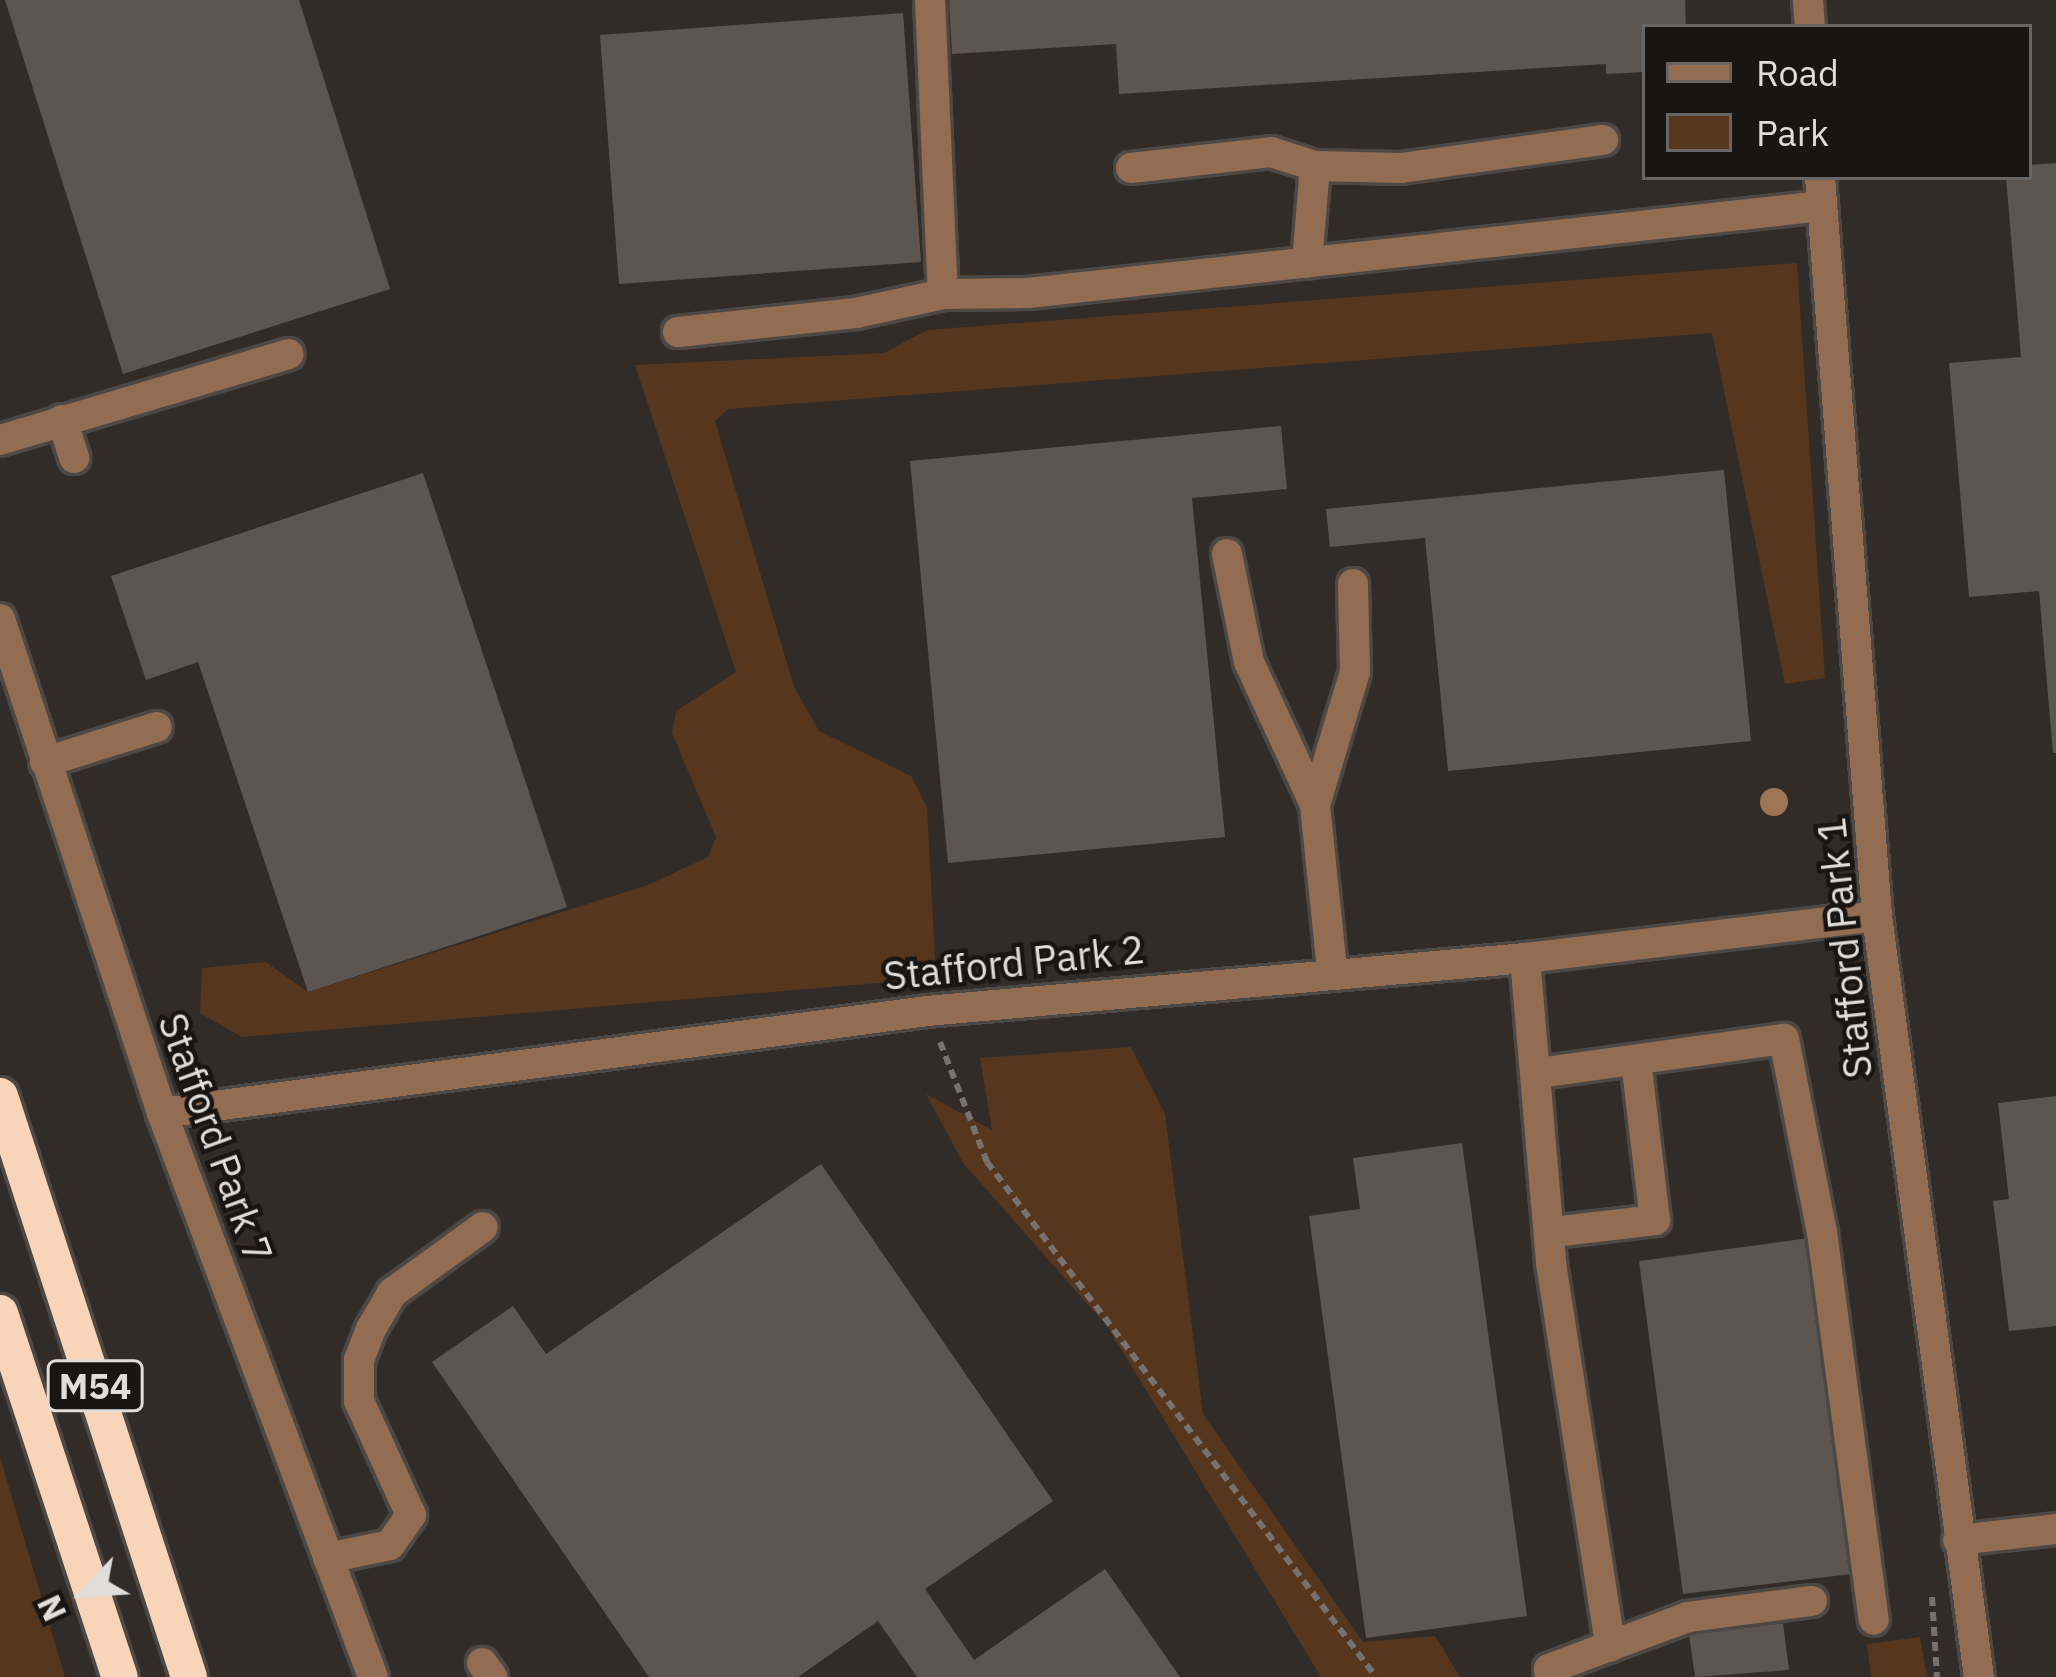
<!DOCTYPE html>
<html>
<head>
<meta charset="utf-8">
<style>
	body { margin:0 }
	#map { position:relative; width:2056px; height:1677px; overflow:hidden; background:#322c28; font-family:"IBM Plex Sans",sans-serif }
	div>[style] { position:absolute }
	[style*='--x'] { left:calc(var(--x)*1px); top:calc(var(--y)*1px); width:calc(var(--w)*1px); rotate:calc(var(--a)*1deg) }
	.green>* { inset:0; background:#56361d }
	.building>* { inset:0; background:#5c5550 }
	.path>* { height:6px; margin-top:-3px; transform-origin:0; background:repeating-linear-gradient(90deg,#77726f 0 9px,transparent 0 15px) }
	.roads { filter:drop-shadow(3px 0 #4e4844) drop-shadow(-3px 0 #4e4844) drop-shadow(0 3px #4e4844) drop-shadow(0 -3px #4e4844) }
	.minor>* { height:30px; margin:-15px; padding:0 15px; transform-origin:15px; border-radius:15px; background:#926d52 }
	.highway>* { height:36px; margin:-18px; padding:0 18px; transform-origin:18px; border-radius:18px; background:#f8d4b9 }
	.trees>* { width:28px; height:28px; margin:-14px; border-radius:50%; background:#9e7556 }
	span { translate:-50% -50%; white-space:nowrap; text-align:center; line-height:1.15; -webkit-text-stroke:9px #181513; paint-order:stroke }
	.shield-label span { padding:3px 9px; background:#181513; border:3px solid; border-radius:9px; -webkit-text-stroke-width:0 }
	.shield-label { font-size:36px; color:#e1ddda; font-weight:700 }
	.street-label { font-size:39px; color:#e1ddda }
	.legend { position:absolute; left:1642px; top:24px; width:390px; height:156px; box-sizing:border-box; background:#181513; border:3px solid #686563; margin:0; padding:15px 21px; list-style:none; font-size:36px; color:#e1ddda }
	.legend li { display:flex; align-items:center; gap:24px; height:60px }
	.legend b { width:60px; border:3px solid #686563 }
	.north { position:absolute; left:24px; top:1533px; width:120px; height:120px; -webkit-text-stroke:9px #181513; paint-order:stroke; rotate:245deg; font-size:33px; font-weight:700; line-height:48px; text-align:center; color:#e1ddda }
	.north::after { content:''; display:block; margin:auto; width:42px; height:54px; background:#e1ddda; clip-path:polygon(50% 0,100% 100%,50% 72%,0 100%) }
</style>
</head>
<body>
<div id="map">
	<div class="green">
		<i style="clip-path:polygon(1797px 263px,1825px 678px,1785px 684px,1712px 333px,728px 409px,715px 421px,794px 687px,819px 731px,911px 776px,927px 807px,936px 978px,242px 1037px,200px 1013px,202px 968px,266px 962px,308px 992px,648px 885px,708px 857px,716px 837px,672px 733px,676px 711px,736px 672px,635px 365px,884px 353px,927px 330px)"></i>
		<i style="clip-path:polygon(1131px 1047px,1165px 1114px,1203px 1414px,1363px 1642px,1435px 1636px,1460px 1677px,1321px 1677px,1107px 1326px,963px 1163px,926px 1094px,992px 1130px,980px 1058px)"></i>
		<i style="clip-path:polygon(0 1457px,65px 1677px,0 1677px)"></i>
		<i style="clip-path:polygon(1920px 1637px,1927px 1677px,1871px 1677px,1867px 1644px)"></i>
	</div>
	<div class="building">
		<i style="clip-path:polygon(5px 0,299px 0,390px 289px,123px 374px)"></i>
		<i style="clip-path:polygon(949px 0,1685px 0,1686px 27px,1645px 27px,1645px 72px,1606px 74px,1606px 64px,1119px 94px,1116px 44px,952px 54px)"></i>
		<i style="clip-path:polygon(903px 13px,921px 262px,619px 284px,600px 35px)"></i>
		<i style="clip-path:polygon(2056px 163px,2056px 753px,2053px 753px,2039px 591px,1969px 597px,1949px 363px,2021px 357px,2006px 177px,2029px 177px,2029px 165px)"></i>
		<i style="clip-path:polygon(1281px 426px,1287px 489px,1192px 498px,1225px 837px,948px 863px,910px 461px)"></i>
		<i style="clip-path:polygon(1724px 470px,1751px 741px,1448px 771px,1425px 538px,1330px 547px,1326px 509px)"></i>
		<i style="clip-path:polygon(423px 473px,567px 907px,308px 992px,198px 662px,146px 680px,111px 576px)"></i>
		<i style="clip-path:polygon(2056px 1096px,2056px 1326px,2009px 1331px,1993px 1201px,2009px 1199px,1998px 1103px)"></i>
		<i style="clip-path:polygon(1462px 1143px,1527px 1616px,1366px 1638px,1309px 1216px,1360px 1209px,1353px 1158px)"></i>
		<i style="clip-path:polygon(821px 1164px,1053px 1501px,925px 1589px,974px 1660px,1105px 1569px,1180px 1677px,917px 1677px,878px 1621px,798px 1677px,649px 1677px,432px 1362px,513px 1306px,546px 1354px)"></i>
		<i style="clip-path:polygon(1809px 1238px,1852px 1574px,1683px 1594px,1639px 1261px)"></i>
		<i style="clip-path:polygon(1783px 1623px,1789px 1670px,1695px 1677px,1689px 1635px)"></i>
	</div>
	<div class="path">
		<i style="--x:940;--y:1042;--w:129;--a:68.6"></i>
		<i style="--x:987;--y:1162;--w:645;--a:52.93"></i>
		<i style="--x:1932;--y:1597;--w:80;--a:86.4"></i>
	</div>
	<div class="roads">
		<div class="minor">
			<i style="--x:930;--y:0;--w:294;--a:87.5"></i>
			<i style="--x:943;--y:294;--w:85;--a:-0.7"></i>
			<i style="--x:1028;--y:293;--w:799;--a:-6.25"></i>
			<i style="--x:1808;--y:0;--w:27;--a:86"></i>
			<i style="--x:1315;--y:166;--w:86;--a:1.3"></i>
			<i style="--x:1401;--y:168;--w:204;--a:-7.9"></i>
			<i style="--x:1131;--y:168;--w:141;--a:-6.5"></i>
			<i style="--x:1271;--y:152;--w:46;--a:17.7"></i>
			<i style="--x:1315;--y:166;--w:97;--a:94.7"></i>
			<i style="--x:1820;--y:177;--w:741;--a:85.59"></i>
			<i style="--x:1877;--y:916;--w:768;--a:82.37"></i>
			<i style="--x:678;--y:332;--w:179;--a:-6.1"></i>
			<i style="--x:856;--y:313;--w:89;--a:-12.3"></i>
			<i style="--x:62;--y:420;--w:40;--a:72"></i>
			<i style="--x:0;--y:440;--w:301;--a:-16.6"></i>
			<i style="--x:1227;--y:554;--w:110;--a:78.5"></i>
			<i style="--x:1249;--y:662;--w:157;--a:65.2"></i>
			<i style="--x:1315;--y:805;--w:166;--a:84.1"></i>
			<i style="--x:0;--y:619;--w:520;--a:71.84"></i>
			<i style="--x:162;--y:1113;--w:602;--a:69.49"></i>
			<i style="--x:45;--y:762;--w:117;--a:-17.4"></i>
			<i style="--x:1315;--y:805;--w:139;--a:-73.3"></i>
			<i style="--x:1355;--y:672;--w:88;--a:-91.3"></i>
			<i style="--x:1525;--y:958;--w:306;--a:85.1"></i>
			<i style="--x:1551;--y:1263;--w:388;--a:81.2"></i>
			<i style="--x:1610;--y:1646;--w:83;--a:-20.4"></i>
			<i style="--x:1688;--y:1617;--w:125;--a:-7.4"></i>
			<i style="--x:1538;--y:1073;--w:248;--a:-7.9"></i>
			<i style="--x:1784;--y:1039;--w:197;--a:78.9"></i>
			<i style="--x:1822;--y:1232;--w:391;--a:82.4"></i>
			<i style="--x:162;--y:1113;--w:772;--a:-7.59"></i>
			<i style="--x:927;--y:1011;--w:600;--a:-5.06"></i>
			<i style="--x:1525;--y:958;--w:354;--a:-6.8"></i>
			<i style="--x:1553;--y:1232;--w:103;--a:-6.7"></i>
			<i style="--x:1655;--y:1220;--w:160;--a:-96.8"></i>
			<i style="--x:1958;--y:1540;--w:99;--a:-6.4"></i>
			<i style="--x:328;--y:1558;--w:63;--a:-11.8"></i>
			<i style="--x:390;--y:1545;--w:37;--a:-55"></i>
			<i style="--x:411;--y:1515;--w:125;--a:-114.5"></i>
			<i style="--x:359;--y:1401;--w:41;--a:-90"></i>
			<i style="--x:359;--y:1360;--w:33;--a:-69"></i>
			<i style="--x:371;--y:1329;--w:42;--a:-59.7"></i>
			<i style="--x:392;--y:1293;--w:112;--a:-36"></i>
			<i style="--x:482;--y:1663;--w:17;--a:54"></i>
			<i style="--x:1550;--y:1677;--w:8;--a:-97"></i>
			<i style="--x:1549;--y:1669;--w:65;--a:-20.7"></i>
		</div>
		<div class="highway">
			<i style="--x:0;--y:1096;--w:611;--a:71.98"></i>
			<i style="--x:0;--y:1313;--w:383;--a:71.8"></i>
		</div>
	</div>
	<div class="trees">
		<i style="left:1774px;top:802px"></i>
	</div>
	<div class="shield-label">
		<span style="left:95px;top:1386px">M54</span>
	</div>
	<div class="street-label">
		<span style="left:1845px;top:948px;rotate:-96deg">Stafford Park 1</span>
		<span style="left:1014px;top:963px;rotate:-6deg">Stafford Park 2</span>
		<span style="left:215px;top:1138px;rotate:70deg">Stafford Park 7</span>
	</div>
	<ul class="legend">
	<li><b style="height:15px;background:#926d52"></b>Road</li>
	<li><b style="height:33px;background:#56361d"></b>Park</li>
	</ul>
	<div class="north">N</div>
</div>
</body>
</html>
